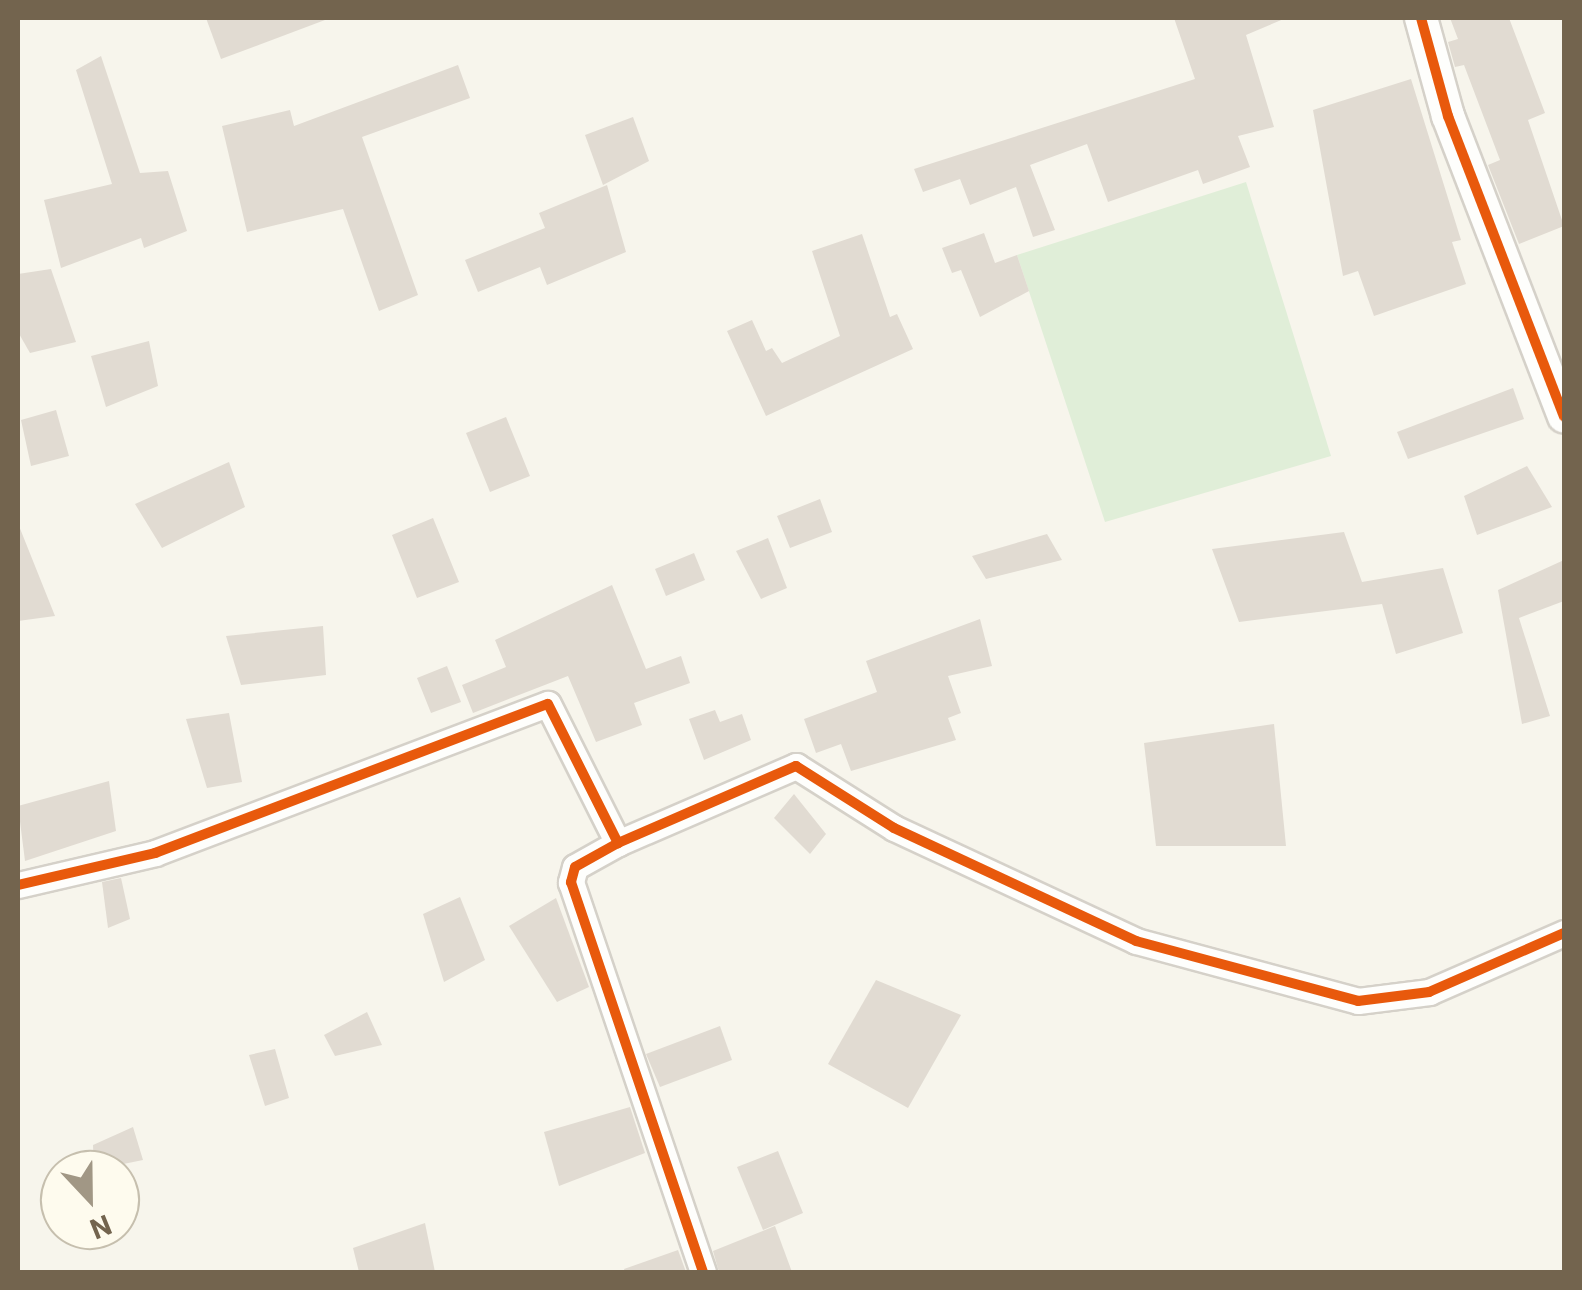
<!DOCTYPE html>
<html>
<head>
<meta charset="utf-8">
<style>
	body { margin:0 }
	#map { position:relative; width:1582px; height:1290px; overflow:hidden; background:#f7f5ec; font-family:Roboto,sans-serif }
	div>[style] { position:absolute }
	[style*='--x'] { left:calc(var(--x)*1px); top:calc(var(--y)*1px); width:calc(var(--w)*1px); rotate:calc(var(--a)*1deg) }
	.green>* { inset:0; background:#e0eed8 }
	.building>* { inset:0; background:#e1dbd2 }
	.roads { filter:drop-shadow(2px 0 #d5d1c9) drop-shadow(-2px 0 #d5d1c9) drop-shadow(0 2px #d5d1c9) drop-shadow(0 -2px #d5d1c9) }
	.minor>* { height:25px; margin:-12.5px; padding:0 12.5px; transform-origin:12.5px; border-radius:12.5px; background:#fefefc }
	.tertiary>* { height:32px; margin:-16px; padding:0 16px; transform-origin:16px; border-radius:16px; background:#fefefc }
	.cycleway>* { height:10px; margin:-5px; padding:0 5px; transform-origin:5px; border-radius:5px; background:#e8590c }
	span { translate:-50% -50%; white-space:nowrap; text-align:center; line-height:1.15; -webkit-text-stroke:10px #fefbee; paint-order:stroke }
	.frame { position:absolute; inset:0; border:20px solid #73644e; pointer-events:none }
	.north { position:absolute; left:40px; top:1150px; width:100px; height:100px; box-sizing:border-box; background:#fefbee; border:2px solid #c6bfae; border-radius:50%; rotate:158deg; font-size:28px; font-weight:700; line-height:40px; text-align:center; color:#73644e }
	.north::after { content:''; display:block; margin:auto; width:35px; height:45px; background:#a19785; clip-path:polygon(50% 0,100% 100%,50% 72%,0 100%) }
</style>
</head>
<body>
<div id="map">
	<div class="green">
		<i style="clip-path:polygon(1246px 182px,1331px 456px,1105px 522px,1017px 255px)"></i>
	</div>
	<div class="building">
		<i style="clip-path:polygon(206px 18px,325px 18px,325px 20px,221px 59px)"></i>
		<i style="clip-path:polygon(1174px 18px,1286px 18px,1246px 35px,1274px 127px,1238px 136px,1250px 167px,1203px 184px,1198px 170px,1108px 202px,1087px 144px,1030px 165px,1055px 230px,1033px 237px,1016px 187px,970px 205px,960px 179px,923px 192px,914px 169px,1195px 79px)"></i>
		<i style="clip-path:polygon(1450px 18px,1509px 18px,1545px 113px,1528px 120px,1564px 226px,1519px 244px,1488px 165px,1500px 160px,1464px 65px,1455px 67px,1448px 42px,1458px 39px)"></i>
		<i style="clip-path:polygon(101px 56px,140px 173px,168px 171px,187px 231px,144px 248px,141px 238px,61px 268px,44px 200px,112px 184px,76px 70px)"></i>
		<i style="clip-path:polygon(458px 65px,470px 98px,362px 137px,418px 295px,379px 311px,343px 209px,247px 232px,222px 126px,290px 110px,294px 126px)"></i>
		<i style="clip-path:polygon(1411px 79px,1461px 240px,1452px 242px,1466px 284px,1374px 316px,1358px 271px,1343px 276px,1313px 110px)"></i>
		<i style="clip-path:polygon(633px 117px,649px 161px,603px 185px,585px 135px)"></i>
		<i style="clip-path:polygon(607px 185px,626px 252px,547px 285px,540px 267px,478px 292px,465px 260px,545px 228px,539px 213px)"></i>
		<i style="clip-path:polygon(984px 233px,995px 263px,1017px 255px,1029px 291px,980px 317px,961px 270px,952px 273px,942px 248px)"></i>
		<i style="clip-path:polygon(862px 234px,890px 317px,897px 314px,913px 349px,766px 416px,727px 331px,752px 320px,766px 351px,772px 348px,782px 363px,840px 336px,812px 251px)"></i>
		<i style="clip-path:polygon(51px 269px,76px 342px,30px 353px,18px 332px,18px 274px)"></i>
		<i style="clip-path:polygon(149px 341px,158px 386px,106px 407px,91px 356px)"></i>
		<i style="clip-path:polygon(1513px 388px,1524px 419px,1408px 459px,1397px 432px)"></i>
		<i style="clip-path:polygon(56px 410px,69px 456px,31px 466px,21px 420px)"></i>
		<i style="clip-path:polygon(506px 417px,530px 476px,490px 492px,466px 433px)"></i>
		<i style="clip-path:polygon(229px 462px,245px 507px,162px 548px,135px 504px)"></i>
		<i style="clip-path:polygon(1527px 466px,1552px 507px,1477px 535px,1464px 496px)"></i>
		<i style="clip-path:polygon(820px 499px,832px 532px,790px 548px,777px 516px)"></i>
		<i style="clip-path:polygon(433px 518px,459px 582px,417px 598px,392px 535px)"></i>
		<i style="clip-path:polygon(18px 526px,19px 526px,55px 616px,18px 621px)"></i>
		<i style="clip-path:polygon(1344px 532px,1362px 582px,1443px 568px,1463px 633px,1396px 654px,1382px 604px,1239px 622px,1212px 549px)"></i>
		<i style="clip-path:polygon(1047px 534px,1062px 560px,986px 579px,972px 556px)"></i>
		<i style="clip-path:polygon(768px 538px,787px 588px,761px 599px,736px 551px)"></i>
		<i style="clip-path:polygon(694px 553px,705px 580px,666px 596px,655px 569px)"></i>
		<i style="clip-path:polygon(1564px 560px,1564px 601px,1519px 618px,1550px 716px,1522px 724px,1498px 590px)"></i>
		<i style="clip-path:polygon(612px 585px,646px 669px,681px 656px,690px 683px,634px 703px,642px 725px,596px 742px,568px 676px,473px 713px,462px 685px,506px 667px,495px 640px)"></i>
		<i style="clip-path:polygon(980px 619px,992px 666px,948px 676px,961px 713px,948px 718px,956px 740px,851px 771px,841px 744px,816px 753px,804px 719px,877px 692px,866px 661px)"></i>
		<i style="clip-path:polygon(323px 626px,326px 675px,241px 685px,226px 636px)"></i>
		<i style="clip-path:polygon(447px 666px,461px 702px,431px 713px,417px 678px)"></i>
		<i style="clip-path:polygon(715px 710px,720px 722px,742px 714px,751px 740px,704px 760px,689px 719px)"></i>
		<i style="clip-path:polygon(229px 713px,242px 782px,207px 788px,186px 719px)"></i>
		<i style="clip-path:polygon(1274px 724px,1286px 846px,1156px 846px,1144px 743px)"></i>
		<i style="clip-path:polygon(109px 781px,116px 831px,25px 861px,18px 806px)"></i>
		<i style="clip-path:polygon(794px 794px,826px 834px,810px 854px,774px 818px)"></i>
		<i style="clip-path:polygon(121px 878px,130px 919px,108px 928px,102px 882px)"></i>
		<i style="clip-path:polygon(460px 897px,485px 960px,444px 982px,423px 914px)"></i>
		<i style="clip-path:polygon(556px 898px,589px 987px,557px 1002px,509px 926px)"></i>
		<i style="clip-path:polygon(876px 980px,961px 1015px,908px 1108px,828px 1064px)"></i>
		<i style="clip-path:polygon(367px 1012px,382px 1045px,335px 1056px,324px 1035px)"></i>
		<i style="clip-path:polygon(720px 1026px,732px 1060px,660px 1087px,646px 1054px)"></i>
		<i style="clip-path:polygon(275px 1049px,289px 1098px,265px 1106px,249px 1055px)"></i>
		<i style="clip-path:polygon(630px 1107px,645px 1153px,559px 1186px,544px 1132px)"></i>
		<i style="clip-path:polygon(133px 1127px,143px 1160px,94px 1170px,93px 1145px)"></i>
		<i style="clip-path:polygon(778px 1151px,803px 1213px,763px 1230px,737px 1167px)"></i>
		<i style="clip-path:polygon(425px 1223px,435px 1272px,359px 1272px,353px 1248px)"></i>
		<i style="clip-path:polygon(775px 1226px,792px 1272px,719px 1272px,713px 1251px)"></i>
		<i style="clip-path:polygon(678px 1250px,686px 1272px,625px 1272px,624px 1269px)"></i>
	</div>
	<div class="roads">
		<div class="minor">
			<i style="--x:618;--y:843;--w:49;--a:150.8"></i>
			<i style="--x:575;--y:867;--w:16;--a:105"></i>
			<i style="--x:571;--y:882;--w:412;--a:71.3"></i>
			<i style="--x:18;--y:885;--w:141;--a:-13.1"></i>
			<i style="--x:155;--y:853;--w:420;--a:-20.8"></i>
			<i style="--x:548;--y:704;--w:156;--a:63.3"></i>
			<i style="--x:618;--y:843;--w:194;--a:-23.4"></i>
			<i style="--x:796;--y:766;--w:116;--a:32.3"></i>
			<i style="--x:894;--y:828;--w:267;--a:25"></i>
			<i style="--x:1136;--y:941;--w:230;--a:15.1"></i>
			<i style="--x:1358;--y:1001;--w:72;--a:-7.2"></i>
			<i style="--x:1429;--y:992;--w:147;--a:-23.6"></i>
		</div>
		<div class="tertiary">
			<i style="--x:1421;--y:18;--w:102;--a:74.6"></i>
			<i style="--x:1448;--y:116;--w:322;--a:68.9"></i>
		</div>
	</div>
	<div class="cycleway">
		<i style="--x:1421;--y:18;--w:102;--a:74.6"></i>
		<i style="--x:1448;--y:116;--w:322;--a:68.9"></i>
		<i style="--x:618;--y:843;--w:49;--a:150.8"></i>
		<i style="--x:575;--y:867;--w:16;--a:105"></i>
		<i style="--x:571;--y:882;--w:412;--a:71.3"></i>
		<i style="--x:18;--y:885;--w:141;--a:-13.1"></i>
		<i style="--x:155;--y:853;--w:420;--a:-20.8"></i>
		<i style="--x:548;--y:704;--w:156;--a:63.3"></i>
		<i style="--x:618;--y:843;--w:194;--a:-23.4"></i>
		<i style="--x:796;--y:766;--w:116;--a:32.3"></i>
		<i style="--x:894;--y:828;--w:267;--a:25"></i>
		<i style="--x:1136;--y:941;--w:230;--a:15.1"></i>
		<i style="--x:1358;--y:1001;--w:72;--a:-7.2"></i>
		<i style="--x:1429;--y:992;--w:147;--a:-23.6"></i>
	</div>
	<div class="frame"></div>
	<div class="north">N</div>
</div>
</body>
</html>
